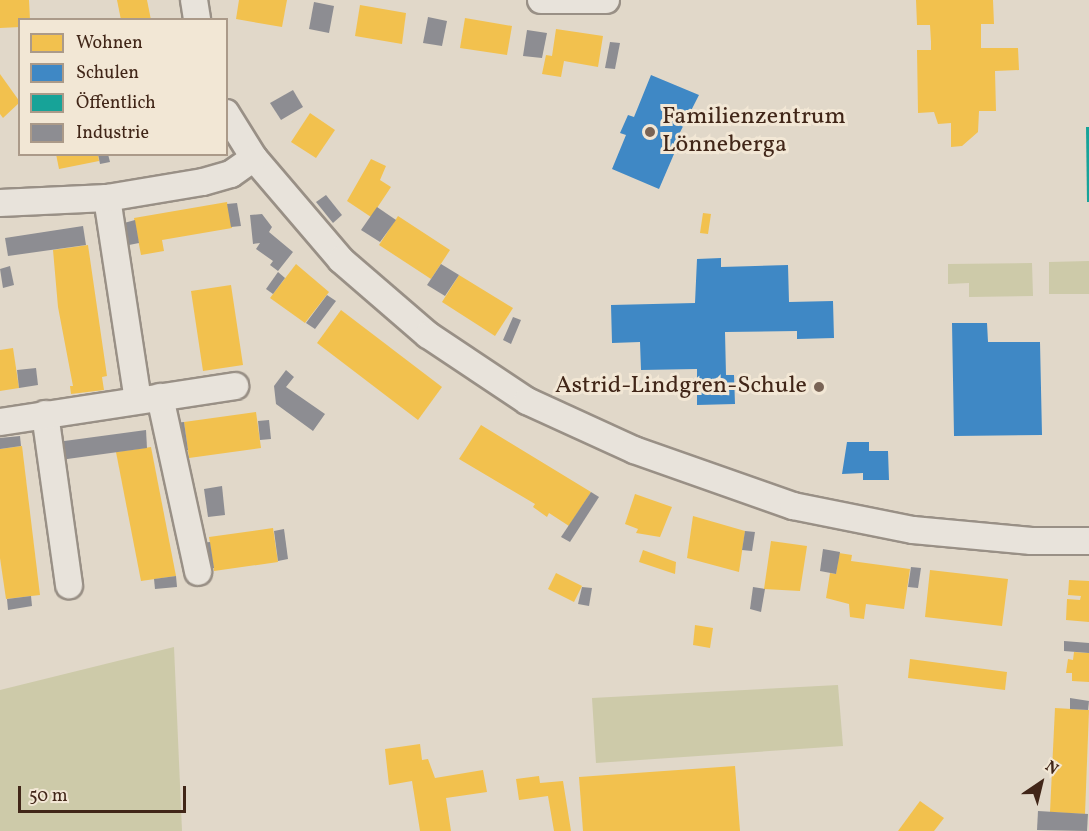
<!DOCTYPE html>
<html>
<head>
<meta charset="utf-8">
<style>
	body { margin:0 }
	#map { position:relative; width:1089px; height:831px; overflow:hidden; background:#e1d8c9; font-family:Vollkorn,serif }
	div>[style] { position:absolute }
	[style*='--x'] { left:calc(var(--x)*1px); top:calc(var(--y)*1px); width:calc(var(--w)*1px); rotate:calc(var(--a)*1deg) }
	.green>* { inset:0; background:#cdcaa9 }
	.homes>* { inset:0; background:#f2c14e }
	.schools>* { inset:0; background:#3f88c5 }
	.public>* { inset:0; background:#17a398 }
	.industry>* { inset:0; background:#8d8d92 }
	.roads { filter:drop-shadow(2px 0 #999086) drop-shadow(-2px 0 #999086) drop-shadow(0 2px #999086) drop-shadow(0 -2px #999086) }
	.minor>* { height:26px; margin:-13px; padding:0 13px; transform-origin:13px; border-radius:13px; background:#e8e3db }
	.dots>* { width:16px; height:16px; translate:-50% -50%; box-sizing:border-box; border:3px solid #f2e7d5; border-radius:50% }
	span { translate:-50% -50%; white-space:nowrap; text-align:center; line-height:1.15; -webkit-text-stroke:6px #f2e7d5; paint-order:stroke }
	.poi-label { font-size:24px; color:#412618 }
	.left { translate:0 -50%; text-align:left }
	.right { translate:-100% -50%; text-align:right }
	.legend { position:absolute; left:18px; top:18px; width:210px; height:138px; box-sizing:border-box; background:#f2e7d5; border:2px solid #ab9a89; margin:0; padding:8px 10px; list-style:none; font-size:18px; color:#412618 }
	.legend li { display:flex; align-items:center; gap:12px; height:30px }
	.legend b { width:30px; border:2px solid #ab9a89 }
	.north { position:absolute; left:1011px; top:753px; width:60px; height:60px; -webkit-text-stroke:4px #f2e7d5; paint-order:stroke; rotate:35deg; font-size:16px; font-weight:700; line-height:24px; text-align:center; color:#412618 }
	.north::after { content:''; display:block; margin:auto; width:21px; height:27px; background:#412618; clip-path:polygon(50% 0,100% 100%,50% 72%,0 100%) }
	.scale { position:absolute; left:18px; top:786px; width:168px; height:27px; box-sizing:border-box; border:3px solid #412618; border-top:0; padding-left:8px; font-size:18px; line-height:21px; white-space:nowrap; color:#412618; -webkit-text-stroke:4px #f2e7d5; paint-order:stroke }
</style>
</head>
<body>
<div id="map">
	<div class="green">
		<i style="clip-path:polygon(1089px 261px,1089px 294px,1049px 294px,1049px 262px)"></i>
		<i style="clip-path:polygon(1032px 263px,1033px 296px,969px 297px,969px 283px,948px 284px,948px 264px)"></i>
		<i style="clip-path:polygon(174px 647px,182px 831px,0 831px,0 690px)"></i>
		<i style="clip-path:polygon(838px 685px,843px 746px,596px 763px,592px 698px)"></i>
	</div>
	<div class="homes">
		<i style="clip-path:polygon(0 0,29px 0,30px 20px,20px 20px,20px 27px,0 28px)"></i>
		<i style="clip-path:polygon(117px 0,147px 0,151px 20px,121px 20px)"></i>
		<i style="clip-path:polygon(239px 0,287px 0,282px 27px,236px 19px)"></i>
		<i style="clip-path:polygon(916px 0,993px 0,994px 24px,981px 24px,981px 48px,1018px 48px,1019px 70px,995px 71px,996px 111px,979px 111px,978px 132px,962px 146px,951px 147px,951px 123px,938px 124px,934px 112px,918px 113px,917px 50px,931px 50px,931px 42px,930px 25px,917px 25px)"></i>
		<i style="clip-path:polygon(360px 5px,406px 13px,402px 44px,355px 36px)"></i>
		<i style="clip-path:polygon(465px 18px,512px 26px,507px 55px,460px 48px)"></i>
		<i style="clip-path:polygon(556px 29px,603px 36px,598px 67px,564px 61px,561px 77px,542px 74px,546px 55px,552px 56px)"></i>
		<i style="clip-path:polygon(0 74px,20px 102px,3px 118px,0 114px)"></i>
		<i style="clip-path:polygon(310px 113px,335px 130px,316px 158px,291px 142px)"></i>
		<i style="clip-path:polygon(56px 154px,98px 154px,99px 161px,59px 169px)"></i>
		<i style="clip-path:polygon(371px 159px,386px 166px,380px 180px,391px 187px,371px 217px,347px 201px)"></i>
		<i style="clip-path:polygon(227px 202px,232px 228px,162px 240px,164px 251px,141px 255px,134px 218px)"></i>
		<i style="clip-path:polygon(703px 213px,711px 214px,708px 234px,700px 233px)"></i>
		<i style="clip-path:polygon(398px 216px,450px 250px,431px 279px,379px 245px)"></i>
		<i style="clip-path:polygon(88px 245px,107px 376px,102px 377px,104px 390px,71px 394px,70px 386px,73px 386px,58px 307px,53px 250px)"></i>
		<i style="clip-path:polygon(296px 264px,329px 292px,305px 323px,270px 298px)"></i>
		<i style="clip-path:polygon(459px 275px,513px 308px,495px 336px,442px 302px)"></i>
		<i style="clip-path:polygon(231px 285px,243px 365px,203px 371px,191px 291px)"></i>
		<i style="clip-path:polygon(341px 310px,442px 387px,418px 420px,317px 343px)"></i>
		<i style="clip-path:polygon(13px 348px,19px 388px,0 391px,0 350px)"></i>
		<i style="clip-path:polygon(256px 412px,261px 448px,189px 458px,184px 422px)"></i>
		<i style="clip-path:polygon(481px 425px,591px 492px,569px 526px,549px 513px,547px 517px,533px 507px,535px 504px,459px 459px)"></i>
		<i style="clip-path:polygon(22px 446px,40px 595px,6px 599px,0 558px,0 449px)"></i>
		<i style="clip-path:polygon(151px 447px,176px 576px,141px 581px,116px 452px)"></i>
		<i style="clip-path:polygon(635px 494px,672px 507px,660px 537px,636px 533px,638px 529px,625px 524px)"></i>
		<i style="clip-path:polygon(693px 516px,745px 531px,739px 572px,687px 558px)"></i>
		<i style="clip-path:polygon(273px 528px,278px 562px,214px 571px,209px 537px)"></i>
		<i style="clip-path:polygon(771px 541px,807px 546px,800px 591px,764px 589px)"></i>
		<i style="clip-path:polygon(643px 550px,676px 562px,675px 574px,639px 562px)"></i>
		<i style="clip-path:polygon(839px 553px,852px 555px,851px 561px,910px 569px,904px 609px,866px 604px,864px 619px,850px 617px,849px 604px,826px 598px,830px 573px,836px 574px)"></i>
		<i style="clip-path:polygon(930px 570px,1008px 579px,1002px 626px,925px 617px)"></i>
		<i style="clip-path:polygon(556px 573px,582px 586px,574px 602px,548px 589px)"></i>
		<i style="clip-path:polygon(1069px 580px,1089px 581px,1089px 622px,1066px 620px,1067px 599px,1080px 600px,1081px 596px,1068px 595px)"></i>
		<i style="clip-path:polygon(695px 625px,713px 628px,710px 648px,693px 645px)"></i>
		<i style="clip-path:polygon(1074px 652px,1089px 653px,1089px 682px,1072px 681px,1072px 673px,1066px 673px,1068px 659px,1073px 660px)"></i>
		<i style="clip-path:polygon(910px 659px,1007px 672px,1005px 690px,908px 678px)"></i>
		<i style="clip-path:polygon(1055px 708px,1089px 710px,1085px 814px,1050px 812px)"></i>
		<i style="clip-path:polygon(420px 744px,422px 760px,428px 759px,435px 778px,483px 770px,487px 792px,446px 798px,451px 831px,420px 831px,412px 781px,389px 785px,385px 749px)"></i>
		<i style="clip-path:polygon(735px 766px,740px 831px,583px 831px,579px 777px)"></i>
		<i style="clip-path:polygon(539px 776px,540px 783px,563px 781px,571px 831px,554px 831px,548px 796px,519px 800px,516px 779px)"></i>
		<i style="clip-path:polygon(920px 801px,944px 818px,934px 831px,898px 831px)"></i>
	</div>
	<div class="schools">
		<i style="clip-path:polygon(651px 75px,699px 95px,670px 152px,674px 154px,659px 189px,612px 169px,626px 135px,620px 133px,628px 115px,634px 117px)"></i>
		<i style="clip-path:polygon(721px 258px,721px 267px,788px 265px,789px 302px,833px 301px,834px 338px,797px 339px,797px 331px,725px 332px,726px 375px,734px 375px,735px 404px,697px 405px,697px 369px,641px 370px,640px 342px,612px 343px,611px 305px,695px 303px,697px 259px)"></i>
		<i style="clip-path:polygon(952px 323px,987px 323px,988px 342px,1040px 342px,1042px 435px,954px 436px)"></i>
		<i style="clip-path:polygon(847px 442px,869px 442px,869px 451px,888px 451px,889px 480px,863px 480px,863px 473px,842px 474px)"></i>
	</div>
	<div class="public">
		<i style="clip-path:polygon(1086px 127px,1089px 127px,1089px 202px,1087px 202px)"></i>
	</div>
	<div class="industry">
		<i style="clip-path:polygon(314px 2px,334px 6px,329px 33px,309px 29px)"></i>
		<i style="clip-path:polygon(428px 17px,447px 21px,442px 46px,423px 43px)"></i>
		<i style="clip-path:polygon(527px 30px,547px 33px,542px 58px,523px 56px)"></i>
		<i style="clip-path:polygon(610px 42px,620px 43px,615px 69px,605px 68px)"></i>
		<i style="clip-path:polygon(293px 90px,303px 107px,281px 120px,270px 103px)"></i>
		<i style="clip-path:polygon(98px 154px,108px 154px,110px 162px,100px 164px)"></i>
		<i style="clip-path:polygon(326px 195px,342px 215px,333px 223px,316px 202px)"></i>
		<i style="clip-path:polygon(237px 203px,241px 226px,231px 227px,227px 204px)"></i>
		<i style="clip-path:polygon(377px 207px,396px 220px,380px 242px,361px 230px)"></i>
		<i style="clip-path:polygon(262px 214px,272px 227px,269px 232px,293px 252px,278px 271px,270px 265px,273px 261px,256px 249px,260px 243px,253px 244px,250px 215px)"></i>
		<i style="clip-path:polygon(135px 220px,139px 243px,129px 245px,124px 223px)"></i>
		<i style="clip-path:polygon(83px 226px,86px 245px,8px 256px,5px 238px)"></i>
		<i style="clip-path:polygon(441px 264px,459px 275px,445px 296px,427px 285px)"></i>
		<i style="clip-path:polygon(10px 266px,14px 285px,3px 288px,0 269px)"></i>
		<i style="clip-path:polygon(278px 272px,285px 278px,273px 294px,266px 289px)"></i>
		<i style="clip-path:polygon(327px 295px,336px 301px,315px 329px,306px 323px)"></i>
		<i style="clip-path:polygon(513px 317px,521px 320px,511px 344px,503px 340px)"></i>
		<i style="clip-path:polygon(36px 368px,38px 385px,19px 388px,17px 370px)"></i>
		<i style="clip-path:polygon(286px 370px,294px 377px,286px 387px,325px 414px,313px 431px,276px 404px,274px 386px)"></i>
		<i style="clip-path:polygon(269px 420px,271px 439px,260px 440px,258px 421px)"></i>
		<i style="clip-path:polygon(184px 422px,188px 450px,180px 451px,174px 423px)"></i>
		<i style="clip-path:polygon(146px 430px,147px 448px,60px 460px,57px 442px)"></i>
		<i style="clip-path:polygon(20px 436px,21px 446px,0 449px,0 438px)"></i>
		<i style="clip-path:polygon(222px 486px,225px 515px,208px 517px,204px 489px)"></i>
		<i style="clip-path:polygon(591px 492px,599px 497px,570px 542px,561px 537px)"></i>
		<i style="clip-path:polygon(284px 529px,288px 559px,278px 561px,274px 531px)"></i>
		<i style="clip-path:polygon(745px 531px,755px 532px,752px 551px,742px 550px)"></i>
		<i style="clip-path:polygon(210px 542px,214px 568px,205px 569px,201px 543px)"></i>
		<i style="clip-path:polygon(823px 549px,840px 552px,836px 574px,820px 571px)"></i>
		<i style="clip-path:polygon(911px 567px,921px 568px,918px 588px,908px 587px)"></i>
		<i style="clip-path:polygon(176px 576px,177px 587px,155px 589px,154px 579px)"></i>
		<i style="clip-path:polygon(582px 587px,592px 588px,589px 606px,578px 604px)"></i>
		<i style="clip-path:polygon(753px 587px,765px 589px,761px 612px,750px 609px)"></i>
		<i style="clip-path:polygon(31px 596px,32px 606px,8px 610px,7px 599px)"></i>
		<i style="clip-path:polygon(1064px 641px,1089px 643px,1089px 653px,1064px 651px)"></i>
		<i style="clip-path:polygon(1070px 698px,1089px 701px,1088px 710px,1070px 709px)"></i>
		<i style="clip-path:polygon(1038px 811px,1088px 814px,1087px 831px,1037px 830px)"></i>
	</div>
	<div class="roads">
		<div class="minor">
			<i style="--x:194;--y:0;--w:20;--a:81"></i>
			<i style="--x:541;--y:0;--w:65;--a:0"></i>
			<i style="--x:226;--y:113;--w:53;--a:58.1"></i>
			<i style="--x:254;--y:158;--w:134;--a:49.5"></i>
			<i style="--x:341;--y:260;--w:115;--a:40.8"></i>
			<i style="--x:428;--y:335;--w:119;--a:33.7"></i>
			<i style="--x:527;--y:401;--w:118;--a:24.6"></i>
			<i style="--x:634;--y:450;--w:169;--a:19.4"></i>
			<i style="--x:793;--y:506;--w:122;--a:11.3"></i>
			<i style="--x:913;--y:530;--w:119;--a:5.3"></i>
			<i style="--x:1031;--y:541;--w:58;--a:0"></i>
			<i style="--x:107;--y:198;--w:204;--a:81.3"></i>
			<i style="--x:0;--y:203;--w:107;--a:-2.7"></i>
			<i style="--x:107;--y:198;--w:97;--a:-9.5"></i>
			<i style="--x:203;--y:182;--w:29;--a:-16"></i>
			<i style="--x:231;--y:174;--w:28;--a:-35"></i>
			<i style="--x:160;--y:397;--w:179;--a:77.7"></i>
			<i style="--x:45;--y:414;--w:173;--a:82"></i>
			<i style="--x:0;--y:422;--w:238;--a:-8.7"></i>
		</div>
	</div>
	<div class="dots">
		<i style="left:650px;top:132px;background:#796456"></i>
		<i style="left:819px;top:387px;background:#796456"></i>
	</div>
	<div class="poi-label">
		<span class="left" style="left:662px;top:132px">Familienzentrum<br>Lönneberga</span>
		<span class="right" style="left:807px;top:387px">Astrid-Lindgren-Schule</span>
	</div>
	<ul class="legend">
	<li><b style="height:16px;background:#f2c14e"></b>Wohnen</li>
	<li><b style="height:16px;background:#3f88c5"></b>Schulen</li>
	<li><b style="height:16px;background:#17a398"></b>Öffentlich</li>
	<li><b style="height:16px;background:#8d8d92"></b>Industrie</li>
	</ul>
	<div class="north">N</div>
	<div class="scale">50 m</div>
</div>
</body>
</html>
